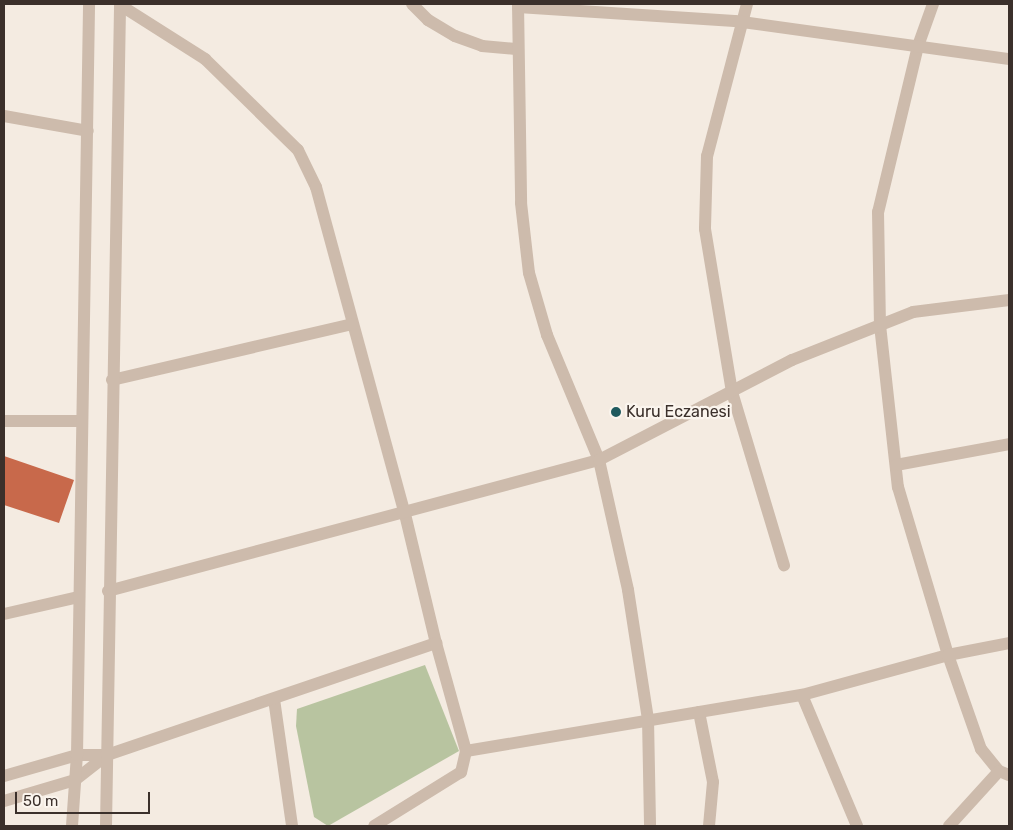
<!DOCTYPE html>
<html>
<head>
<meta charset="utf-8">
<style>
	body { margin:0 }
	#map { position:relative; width:1013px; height:830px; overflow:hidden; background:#f4ebe1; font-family:Rubik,sans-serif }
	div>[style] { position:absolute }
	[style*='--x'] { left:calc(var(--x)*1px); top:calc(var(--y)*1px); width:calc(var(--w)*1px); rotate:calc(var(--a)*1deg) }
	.green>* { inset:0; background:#b8c4a0 }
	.building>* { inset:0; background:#c8694b }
	.minor>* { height:12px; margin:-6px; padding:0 6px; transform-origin:6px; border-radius:6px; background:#cdbbac }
	.tertiary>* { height:12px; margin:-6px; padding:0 6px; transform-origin:6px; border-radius:6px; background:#cdbbac }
	.dots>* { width:14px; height:14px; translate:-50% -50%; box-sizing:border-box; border:2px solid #fbf5ee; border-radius:50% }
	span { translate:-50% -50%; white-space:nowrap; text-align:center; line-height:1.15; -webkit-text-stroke:4.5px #fbf5ee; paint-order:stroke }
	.poi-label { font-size:16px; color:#3b302b }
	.left { translate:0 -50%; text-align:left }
	.frame { position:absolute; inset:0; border:5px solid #3b302b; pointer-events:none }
	.scale { position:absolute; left:15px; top:792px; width:135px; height:22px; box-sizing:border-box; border:2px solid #3b302b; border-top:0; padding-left:6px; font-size:15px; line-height:18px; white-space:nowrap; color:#3b302b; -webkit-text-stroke:4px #fbf5ee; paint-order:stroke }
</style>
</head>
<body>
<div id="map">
	<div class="green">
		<i style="clip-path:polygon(425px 665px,459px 751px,328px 826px,314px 817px,296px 726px,297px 709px)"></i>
	</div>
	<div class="building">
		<i style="clip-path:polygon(4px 456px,74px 480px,59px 523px,4px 505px)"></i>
	</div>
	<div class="minor">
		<i style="--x:412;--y:4;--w:23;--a:45"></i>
		<i style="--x:428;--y:20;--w:31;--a:31"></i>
		<i style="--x:455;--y:36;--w:29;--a:20"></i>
		<i style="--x:482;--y:46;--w:34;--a:5"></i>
		<i style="--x:518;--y:4;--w:199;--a:89.1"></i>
		<i style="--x:521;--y:203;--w:70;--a:83.5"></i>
		<i style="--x:529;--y:273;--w:65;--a:73.8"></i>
		<i style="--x:547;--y:335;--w:135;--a:67.4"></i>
		<i style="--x:599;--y:460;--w:133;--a:77.4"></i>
		<i style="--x:628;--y:590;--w:131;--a:81.2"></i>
		<i style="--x:648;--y:719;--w:107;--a:88.9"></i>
		<i style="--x:747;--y:4;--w:157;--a:104.7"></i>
		<i style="--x:707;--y:156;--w:73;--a:91.6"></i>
		<i style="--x:705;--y:229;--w:165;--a:80.6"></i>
		<i style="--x:732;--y:392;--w:181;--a:73.3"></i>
		<i style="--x:933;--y:4;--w:45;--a:109.7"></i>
		<i style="--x:918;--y:46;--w:171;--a:103.5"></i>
		<i style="--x:878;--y:212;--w:113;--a:89"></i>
		<i style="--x:880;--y:325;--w:163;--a:83.7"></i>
		<i style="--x:898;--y:487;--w:175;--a:73.4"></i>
		<i style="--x:948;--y:655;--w:100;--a:70.7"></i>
		<i style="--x:981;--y:749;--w:28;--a:51"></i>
		<i style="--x:999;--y:771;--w:11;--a:22"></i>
		<i style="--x:120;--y:5;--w:101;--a:32.4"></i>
		<i style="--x:205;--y:59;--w:130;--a:44.4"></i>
		<i style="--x:298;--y:150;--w:41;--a:64.1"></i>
		<i style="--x:316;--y:187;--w:335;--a:74.8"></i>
		<i style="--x:404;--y:510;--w:137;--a:76.5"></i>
		<i style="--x:518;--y:7;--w:217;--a:3.7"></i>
		<i style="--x:735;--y:21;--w:277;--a:7.9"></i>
		<i style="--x:4;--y:116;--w:85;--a:10.1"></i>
		<i style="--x:112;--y:380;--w:247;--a:-13.1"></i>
		<i style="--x:4;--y:421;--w:78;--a:0"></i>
		<i style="--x:896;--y:465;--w:115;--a:-10.5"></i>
		<i style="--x:108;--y:591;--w:508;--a:-14.94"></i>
		<i style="--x:599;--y:460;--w:217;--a:-27.4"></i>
		<i style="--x:792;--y:360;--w:130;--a:-21.6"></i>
		<i style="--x:913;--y:312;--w:97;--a:-7.1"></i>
		<i style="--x:4;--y:614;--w:77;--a:-12.8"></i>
		<i style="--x:802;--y:695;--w:142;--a:67.2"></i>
		<i style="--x:274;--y:699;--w:128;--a:81.9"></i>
		<i style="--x:699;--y:712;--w:71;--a:78.7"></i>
		<i style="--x:713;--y:782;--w:44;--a:95.2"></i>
		<i style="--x:466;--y:751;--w:341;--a:-9.5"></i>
		<i style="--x:802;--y:695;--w:151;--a:-15.3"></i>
		<i style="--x:948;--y:655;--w:62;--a:-11.1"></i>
		<i style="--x:77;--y:755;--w:30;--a:0"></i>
		<i style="--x:75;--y:780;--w:41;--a:-38"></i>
		<i style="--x:107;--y:755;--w:348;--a:-18.8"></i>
		<i style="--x:436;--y:643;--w:112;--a:74.5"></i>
		<i style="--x:466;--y:751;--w:22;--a:103"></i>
		<i style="--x:461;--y:772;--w:102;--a:148.2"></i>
		<i style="--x:949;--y:826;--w:74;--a:-47.7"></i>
	</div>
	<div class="tertiary">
		<i style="--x:4;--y:776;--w:76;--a:-16"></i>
		<i style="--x:4;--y:801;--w:74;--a:-16.5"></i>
		<i style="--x:72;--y:826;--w:71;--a:-86"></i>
		<i style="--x:77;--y:755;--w:751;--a:-89.08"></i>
		<i style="--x:106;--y:826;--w:822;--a:-89.02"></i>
	</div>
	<div class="dots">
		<i style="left:616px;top:412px;background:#1f5a5e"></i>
	</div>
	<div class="poi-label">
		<span class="left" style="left:626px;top:412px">Kuru Eczanesi</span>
	</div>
	<div class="frame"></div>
	<div class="scale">50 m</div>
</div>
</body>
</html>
